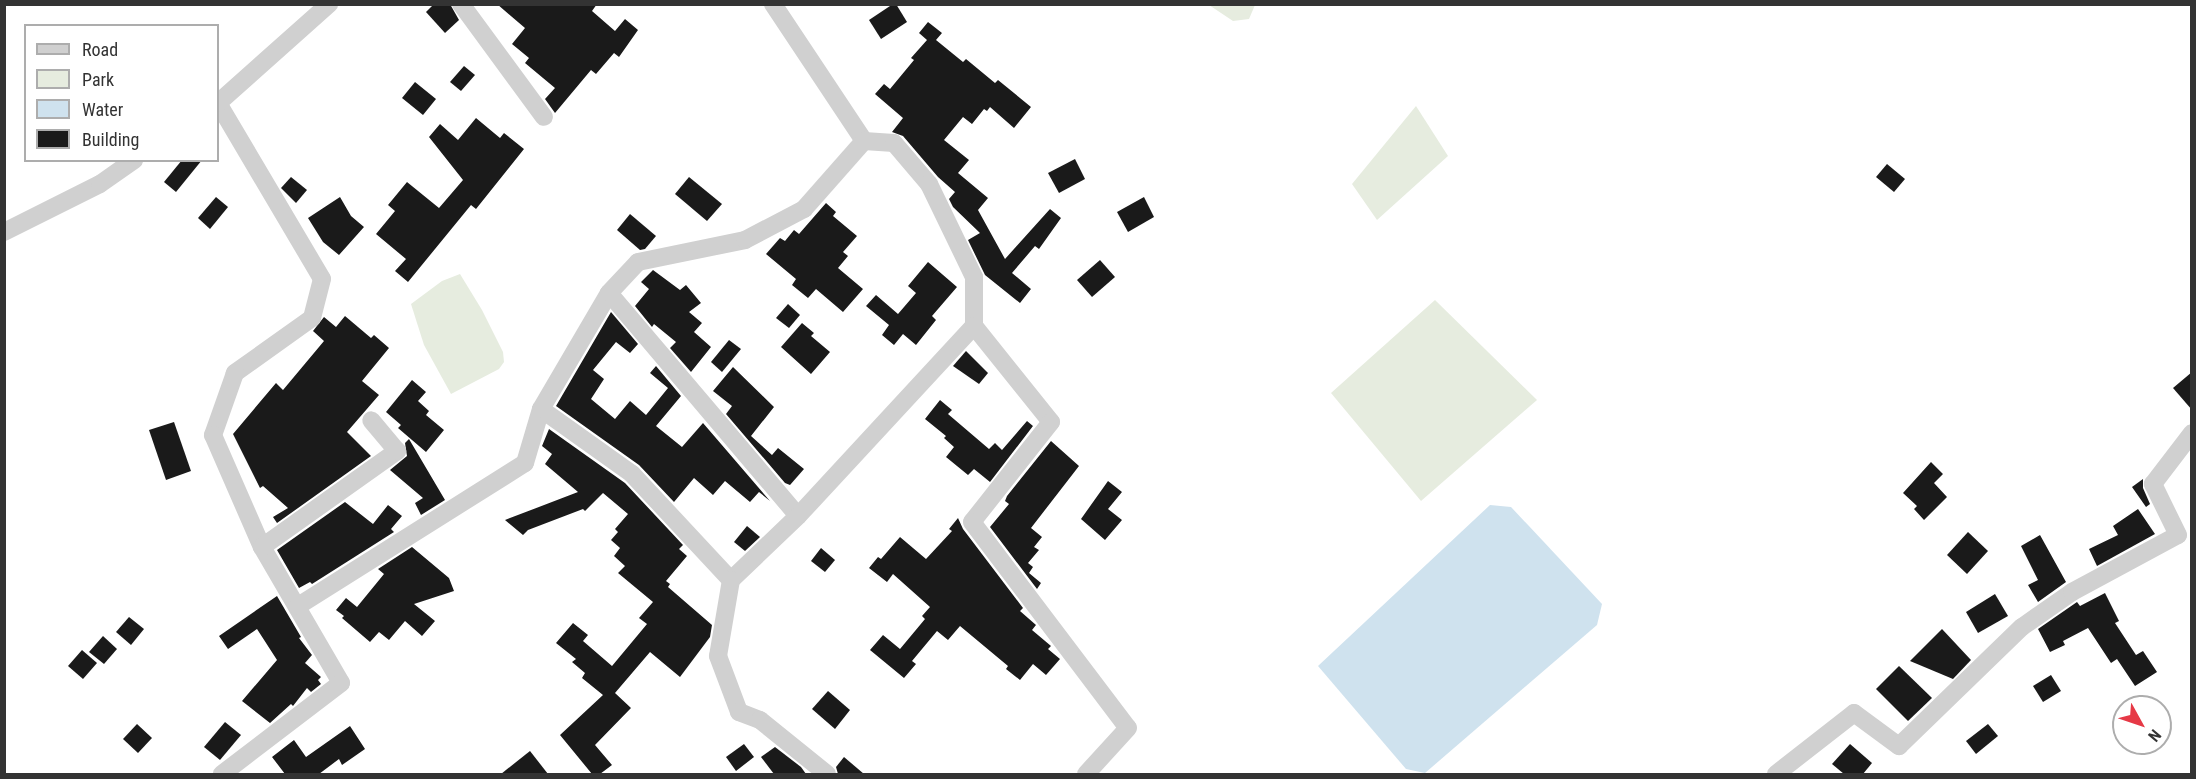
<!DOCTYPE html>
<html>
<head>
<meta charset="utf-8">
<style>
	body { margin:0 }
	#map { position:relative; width:2196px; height:779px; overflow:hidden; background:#fff; font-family:"Roboto Condensed",sans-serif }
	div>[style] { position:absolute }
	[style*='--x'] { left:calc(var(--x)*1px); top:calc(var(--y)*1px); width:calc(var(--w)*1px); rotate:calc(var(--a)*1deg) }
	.green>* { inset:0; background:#e6ecdf }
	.water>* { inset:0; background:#cfe2ee }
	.building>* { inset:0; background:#1a1a1a }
	.minor>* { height:18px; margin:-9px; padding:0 9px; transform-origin:9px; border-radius:9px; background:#d0d0d0 }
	span { translate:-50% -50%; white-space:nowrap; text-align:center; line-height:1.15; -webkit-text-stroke:6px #fff; paint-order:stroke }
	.frame { position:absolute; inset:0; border:6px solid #333; pointer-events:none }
	.legend { position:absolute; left:24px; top:24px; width:195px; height:138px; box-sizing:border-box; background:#fff; border:2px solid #adadad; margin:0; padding:8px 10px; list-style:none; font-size:18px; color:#333 }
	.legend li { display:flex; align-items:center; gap:12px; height:30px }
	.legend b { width:30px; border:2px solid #adadad }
	.north { position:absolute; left:2112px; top:695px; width:60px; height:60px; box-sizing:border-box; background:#fff; border:2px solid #adadad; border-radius:50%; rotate:130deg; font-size:16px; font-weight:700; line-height:24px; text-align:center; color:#333 }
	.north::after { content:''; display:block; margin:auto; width:21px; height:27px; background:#e63946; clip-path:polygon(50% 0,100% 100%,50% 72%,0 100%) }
</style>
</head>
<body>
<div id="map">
	<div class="green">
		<i style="clip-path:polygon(1209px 5px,1255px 4px,1255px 5px,1249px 19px,1233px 21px)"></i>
		<i style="clip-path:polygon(1416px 106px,1448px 156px,1377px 220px,1352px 184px)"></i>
		<i style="clip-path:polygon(460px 274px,482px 310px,503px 352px,504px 362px,499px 369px,451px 394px,424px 345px,411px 304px,442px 281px)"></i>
		<i style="clip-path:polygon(1435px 300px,1537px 400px,1421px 501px,1331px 393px)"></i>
	</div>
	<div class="water">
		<i style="clip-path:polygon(1490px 505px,1511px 507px,1602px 604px,1597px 625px,1425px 773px,1406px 769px,1318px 666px)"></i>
	</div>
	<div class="building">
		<i style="clip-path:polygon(434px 4px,450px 4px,459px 20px,445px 33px,426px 12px)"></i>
		<i style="clip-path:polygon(497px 4px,597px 4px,592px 11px,615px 31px,625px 19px,638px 30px,619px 57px,614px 53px,596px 74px,591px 70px,555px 113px,545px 99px,555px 88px,525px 63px,529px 58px,512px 44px,525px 28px)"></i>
		<i style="clip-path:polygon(893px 4px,896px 4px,907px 22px,881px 39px,869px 20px)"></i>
		<i style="clip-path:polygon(928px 22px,942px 33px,936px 40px,963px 62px,966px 59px,995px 83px,998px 80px,1031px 107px,1014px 128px,990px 107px,987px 111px,984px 109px,972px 124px,963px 117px,944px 140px,969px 160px,958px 173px,988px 198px,978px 210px,1005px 259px,1050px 209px,1061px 218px,1039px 249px,1035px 246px,1012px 273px,1031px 289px,1020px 303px,985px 275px,968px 240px,980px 233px,953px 207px,949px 199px,955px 192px,938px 177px,903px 136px,892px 132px,903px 118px,875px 94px,884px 84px,890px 89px,914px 60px,911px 58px,927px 40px,919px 33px)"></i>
		<i style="clip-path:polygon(464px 66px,475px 75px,461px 91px,450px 82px)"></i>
		<i style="clip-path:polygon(415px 82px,436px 99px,423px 115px,402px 98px)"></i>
		<i style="clip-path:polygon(476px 118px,500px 138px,504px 133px,524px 149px,476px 209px,471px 205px,408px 282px,395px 271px,406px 259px,376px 234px,395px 211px,388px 205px,407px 182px,439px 208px,463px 180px,429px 137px,440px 124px,458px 140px)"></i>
		<i style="clip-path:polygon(1075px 159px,1085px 179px,1059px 193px,1048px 173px)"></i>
		<i style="clip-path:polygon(182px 160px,202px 160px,176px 192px,164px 182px)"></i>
		<i style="clip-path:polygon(1887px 164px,1905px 179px,1894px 192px,1876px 177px)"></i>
		<i style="clip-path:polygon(291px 177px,307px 190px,296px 203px,281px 188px)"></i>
		<i style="clip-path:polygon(689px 177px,722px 204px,707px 221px,675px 194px)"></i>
		<i style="clip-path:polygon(216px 197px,228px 207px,210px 229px,198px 218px)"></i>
		<i style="clip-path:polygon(340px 197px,351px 216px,364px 227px,339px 255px,323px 242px,308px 218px)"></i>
		<i style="clip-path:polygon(1144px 197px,1154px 217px,1128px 232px,1117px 212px)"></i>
		<i style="clip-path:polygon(826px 203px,836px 212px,833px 216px,857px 236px,843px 252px,848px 256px,838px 268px,863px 289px,843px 312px,816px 289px,808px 298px,792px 285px,796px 279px,766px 254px,780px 238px,785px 241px,794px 230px,799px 234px)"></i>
		<i style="clip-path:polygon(630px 214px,656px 236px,645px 249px,640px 250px,617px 230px)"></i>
		<i style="clip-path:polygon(1100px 260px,1115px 277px,1092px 297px,1077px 280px)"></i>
		<i style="clip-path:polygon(928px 262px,957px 287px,932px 316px,936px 320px,916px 345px,903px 334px,894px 345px,882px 335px,889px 325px,866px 306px,876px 295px,898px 314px,916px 293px,908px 286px)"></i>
		<i style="clip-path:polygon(653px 270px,680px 290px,686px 285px,701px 303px,689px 312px,702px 323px,694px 332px,711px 347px,691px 372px,670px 348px,676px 342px,654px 324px,652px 327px,635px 306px,649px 289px,641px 282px)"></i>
		<i style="clip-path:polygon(788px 304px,800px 315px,789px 328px,776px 318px)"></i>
		<i style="clip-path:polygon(611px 312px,638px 344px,630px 353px,616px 342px,593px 370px,604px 379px,591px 399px,615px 419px,630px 401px,646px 415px,668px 388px,650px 373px,656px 366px,681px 396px,656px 426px,682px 447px,703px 423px,770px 501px,759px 492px,750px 502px,725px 481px,713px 495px,694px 478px,674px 502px,639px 465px,556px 406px)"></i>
		<i style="clip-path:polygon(345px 316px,371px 338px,374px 335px,389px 348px,362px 381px,379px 395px,347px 432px,371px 456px,277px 523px,273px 517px,288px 508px,263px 486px,260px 488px,233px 434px,276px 383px,283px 390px,324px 341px,313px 331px,324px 317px,336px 327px)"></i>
		<i style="clip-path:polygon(802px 323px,814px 333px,811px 336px,830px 352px,811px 374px,781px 347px)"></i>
		<i style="clip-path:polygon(729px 340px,741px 349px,722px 372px,711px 362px)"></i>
		<i style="clip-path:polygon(966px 351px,988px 373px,979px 384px,953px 366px)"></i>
		<i style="clip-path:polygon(733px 367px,774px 407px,751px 436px,772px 455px,778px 448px,804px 469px,790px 485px,785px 483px,726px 414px,732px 406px,713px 391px)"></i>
		<i style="clip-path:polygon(2192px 372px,2192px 410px,2173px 388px)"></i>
		<i style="clip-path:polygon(412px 380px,426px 392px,418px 401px,429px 411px,426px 415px,444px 430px,426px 452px,398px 428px,401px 425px,386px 412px)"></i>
		<i style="clip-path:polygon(940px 400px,952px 410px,948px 414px,989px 449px,995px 443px,1002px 450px,1027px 421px,1033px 426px,990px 482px,974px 469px,968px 475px,946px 457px,954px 447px,944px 438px,946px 436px,925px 419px)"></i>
		<i style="clip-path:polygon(174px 422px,191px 471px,166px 480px,149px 430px)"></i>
		<i style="clip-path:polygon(549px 429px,625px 483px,683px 545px,679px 549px,687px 556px,666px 581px,670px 584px,668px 587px,712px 625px,710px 637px,680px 677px,650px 652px,615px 693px,631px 708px,595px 745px,612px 765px,600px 774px,592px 774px,560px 735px,603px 695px,582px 678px,585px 673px,572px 662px,576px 659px,556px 643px,573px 623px,588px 635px,583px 641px,612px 666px,647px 624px,639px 618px,653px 602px,618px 573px,625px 566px,614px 556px,620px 548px,611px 540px,618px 532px,615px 529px,628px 514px,603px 493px,585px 511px,583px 509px,528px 530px,523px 535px,505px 520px,578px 492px,545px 464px,552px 454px,542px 446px)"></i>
		<i style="clip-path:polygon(409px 439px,445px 500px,421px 515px,415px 503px,423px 498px,390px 470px,407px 456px,405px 443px)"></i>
		<i style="clip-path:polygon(1051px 441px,1079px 466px,1031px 528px,1042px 537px,1034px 547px,1039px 550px,1028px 563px,1033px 567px,1029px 573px,1041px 583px,1037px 589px,990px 527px,1009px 504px,1005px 501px,1007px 496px)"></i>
		<i style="clip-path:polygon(1931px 462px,1943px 474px,1934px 483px,1947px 497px,1924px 520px,1914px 509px,1917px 506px,1903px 493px)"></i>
		<i style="clip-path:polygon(2143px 479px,2143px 488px,2150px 504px,2146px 507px,2132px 487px)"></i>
		<i style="clip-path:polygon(1108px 481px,1122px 492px,1108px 509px,1122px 520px,1105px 540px,1081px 519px)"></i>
		<i style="clip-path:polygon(345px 502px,373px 524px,388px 505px,402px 516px,391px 529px,394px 532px,312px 584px,310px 582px,299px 588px,277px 550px)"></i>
		<i style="clip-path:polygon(2138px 509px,2155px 534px,2097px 566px,2089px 549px,2118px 535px,2113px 526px)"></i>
		<i style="clip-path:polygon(958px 518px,963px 529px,1023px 608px,1020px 611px,1036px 625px,1032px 630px,1051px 646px,1048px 649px,1060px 659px,1046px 675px,1033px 664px,1020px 680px,1006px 669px,1008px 666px,960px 626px,948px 640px,937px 631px,912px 661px,916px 664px,904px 678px,870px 650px,883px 635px,900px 649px,925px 619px,922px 616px,930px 607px,893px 574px,887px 582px,869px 568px,878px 557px,881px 559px,900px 537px,926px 559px,952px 531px,949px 529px)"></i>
		<i style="clip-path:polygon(747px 526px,760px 537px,745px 551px,734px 542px)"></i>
		<i style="clip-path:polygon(1968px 532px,1988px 551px,1967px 574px,1947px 555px)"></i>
		<i style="clip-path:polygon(2040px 535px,2066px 582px,2038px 602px,2028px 585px,2038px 580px,2021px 546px)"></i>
		<i style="clip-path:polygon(412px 547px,449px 578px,454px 591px,414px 604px,435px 621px,422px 636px,405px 621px,389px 640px,379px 632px,370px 642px,342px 618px,344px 616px,336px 610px,346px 598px,357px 607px,384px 574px,378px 569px)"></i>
		<i style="clip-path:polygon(821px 548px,835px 560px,825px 572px,811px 561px)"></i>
		<i style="clip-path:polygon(2105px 593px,2119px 621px,2115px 623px,2136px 655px,2143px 651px,2157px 672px,2135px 686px,2117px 659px,2111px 663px,2088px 628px,2063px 641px,2065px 645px,2050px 652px,2038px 629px,2077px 602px,2080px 606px)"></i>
		<i style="clip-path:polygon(1995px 594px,2008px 616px,1978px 633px,1966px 612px)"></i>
		<i style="clip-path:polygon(277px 596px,301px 637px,299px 638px,312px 655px,305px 663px,321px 677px,318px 680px,321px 684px,311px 692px,307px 688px,293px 706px,291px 704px,270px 723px,242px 701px,277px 660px,257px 629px,228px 649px,219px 636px)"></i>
		<i style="clip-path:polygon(129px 617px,144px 629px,131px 645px,116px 632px)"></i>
		<i style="clip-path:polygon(1942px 629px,1971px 660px,1953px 679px,1910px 661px)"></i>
		<i style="clip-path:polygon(103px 636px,117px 649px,104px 664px,89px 652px)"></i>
		<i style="clip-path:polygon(82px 650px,97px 663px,83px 679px,68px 666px)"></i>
		<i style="clip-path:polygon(1899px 666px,1932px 698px,1908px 721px,1876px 689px)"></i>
		<i style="clip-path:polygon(2051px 675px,2061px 691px,2043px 702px,2033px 686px)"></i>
		<i style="clip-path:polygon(828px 691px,850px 710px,835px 729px,812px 709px)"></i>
		<i style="clip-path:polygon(225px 722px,241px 735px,220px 760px,204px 747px)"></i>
		<i style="clip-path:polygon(137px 724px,152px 738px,138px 753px,123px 739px)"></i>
		<i style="clip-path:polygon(1988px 724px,1998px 736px,1976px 754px,1966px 741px)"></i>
		<i style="clip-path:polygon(350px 726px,365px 749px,342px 765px,339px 759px,319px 774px,285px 774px,272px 757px,294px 740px,306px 757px)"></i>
		<i style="clip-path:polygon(744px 744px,754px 757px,736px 771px,726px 757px)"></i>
		<i style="clip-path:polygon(1850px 744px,1872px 763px,1863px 774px,1844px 774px,1832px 764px)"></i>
		<i style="clip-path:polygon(775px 747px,801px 767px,806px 774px,774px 774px,761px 757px)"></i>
		<i style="clip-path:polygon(530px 751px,548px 774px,501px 774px)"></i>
		<i style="clip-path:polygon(844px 757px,864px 774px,838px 774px,836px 767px)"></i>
	</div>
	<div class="minor">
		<i style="--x:461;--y:4;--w:140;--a:53.7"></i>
		<i style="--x:773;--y:4;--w:164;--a:56.4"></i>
		<i style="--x:864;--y:141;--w:30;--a:4"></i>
		<i style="--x:894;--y:143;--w:54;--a:49.5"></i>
		<i style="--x:929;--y:184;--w:103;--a:64.2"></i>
		<i style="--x:974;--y:277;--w:49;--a:90"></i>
		<i style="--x:974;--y:326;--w:123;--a:51.3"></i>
		<i style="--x:1051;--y:422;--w:127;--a:128.3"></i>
		<i style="--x:972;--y:522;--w:258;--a:52.9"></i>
		<i style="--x:1128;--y:728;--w:62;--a:132.4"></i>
		<i style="--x:218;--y:103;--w:204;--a:59.4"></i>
		<i style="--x:322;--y:279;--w:40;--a:104.4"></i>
		<i style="--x:312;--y:318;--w:95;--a:144.5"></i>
		<i style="--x:235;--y:373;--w:66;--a:109.5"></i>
		<i style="--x:213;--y:435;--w:122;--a:66.4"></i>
		<i style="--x:262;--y:547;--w:157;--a:59.8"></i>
		<i style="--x:341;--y:683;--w:150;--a:142.6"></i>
		<i style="--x:218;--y:103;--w:149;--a:-41.7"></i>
		<i style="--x:4;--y:232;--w:107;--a:-26.6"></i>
		<i style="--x:100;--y:184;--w:42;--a:-35.2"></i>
		<i style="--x:609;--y:293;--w:292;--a:49.7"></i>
		<i style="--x:541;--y:409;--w:112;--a:35.5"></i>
		<i style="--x:632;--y:474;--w:145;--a:47"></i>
		<i style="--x:731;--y:580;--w:93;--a:-43.7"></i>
		<i style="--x:798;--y:516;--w:259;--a:-47.2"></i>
		<i style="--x:262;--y:547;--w:166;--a:-35.4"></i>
		<i style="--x:397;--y:451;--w:40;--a:-130"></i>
		<i style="--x:731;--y:580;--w:77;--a:99.7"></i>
		<i style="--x:718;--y:656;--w:60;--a:69.4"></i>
		<i style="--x:739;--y:712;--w:22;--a:21"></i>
		<i style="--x:760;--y:720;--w:86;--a:38.9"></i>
		<i style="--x:298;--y:606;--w:268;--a:-32.2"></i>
		<i style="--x:525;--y:463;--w:56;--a:-73.5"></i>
		<i style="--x:541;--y:409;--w:134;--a:-59.6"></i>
		<i style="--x:609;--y:293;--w:42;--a:-46.9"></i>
		<i style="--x:638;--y:262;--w:109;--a:-11.6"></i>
		<i style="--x:745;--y:240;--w:67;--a:-27.7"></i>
		<i style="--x:804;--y:209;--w:91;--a:-48.6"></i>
		<i style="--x:1776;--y:774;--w:99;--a:-38"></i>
		<i style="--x:1854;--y:713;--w:56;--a:36.3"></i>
		<i style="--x:1899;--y:746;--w:171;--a:-44.1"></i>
		<i style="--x:2022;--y:627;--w:61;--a:-35"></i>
		<i style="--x:2072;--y:592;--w:120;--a:-28.3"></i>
		<i style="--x:2178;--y:535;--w:57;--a:-116.1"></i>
		<i style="--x:2153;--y:484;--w:64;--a:-52.6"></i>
	</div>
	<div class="frame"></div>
	<ul class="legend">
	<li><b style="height:8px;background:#d0d0d0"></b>Road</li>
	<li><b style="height:16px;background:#e6ecdf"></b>Park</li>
	<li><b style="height:16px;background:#cfe2ee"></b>Water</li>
	<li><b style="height:16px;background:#1a1a1a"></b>Building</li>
	</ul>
	<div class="north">N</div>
</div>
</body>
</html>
